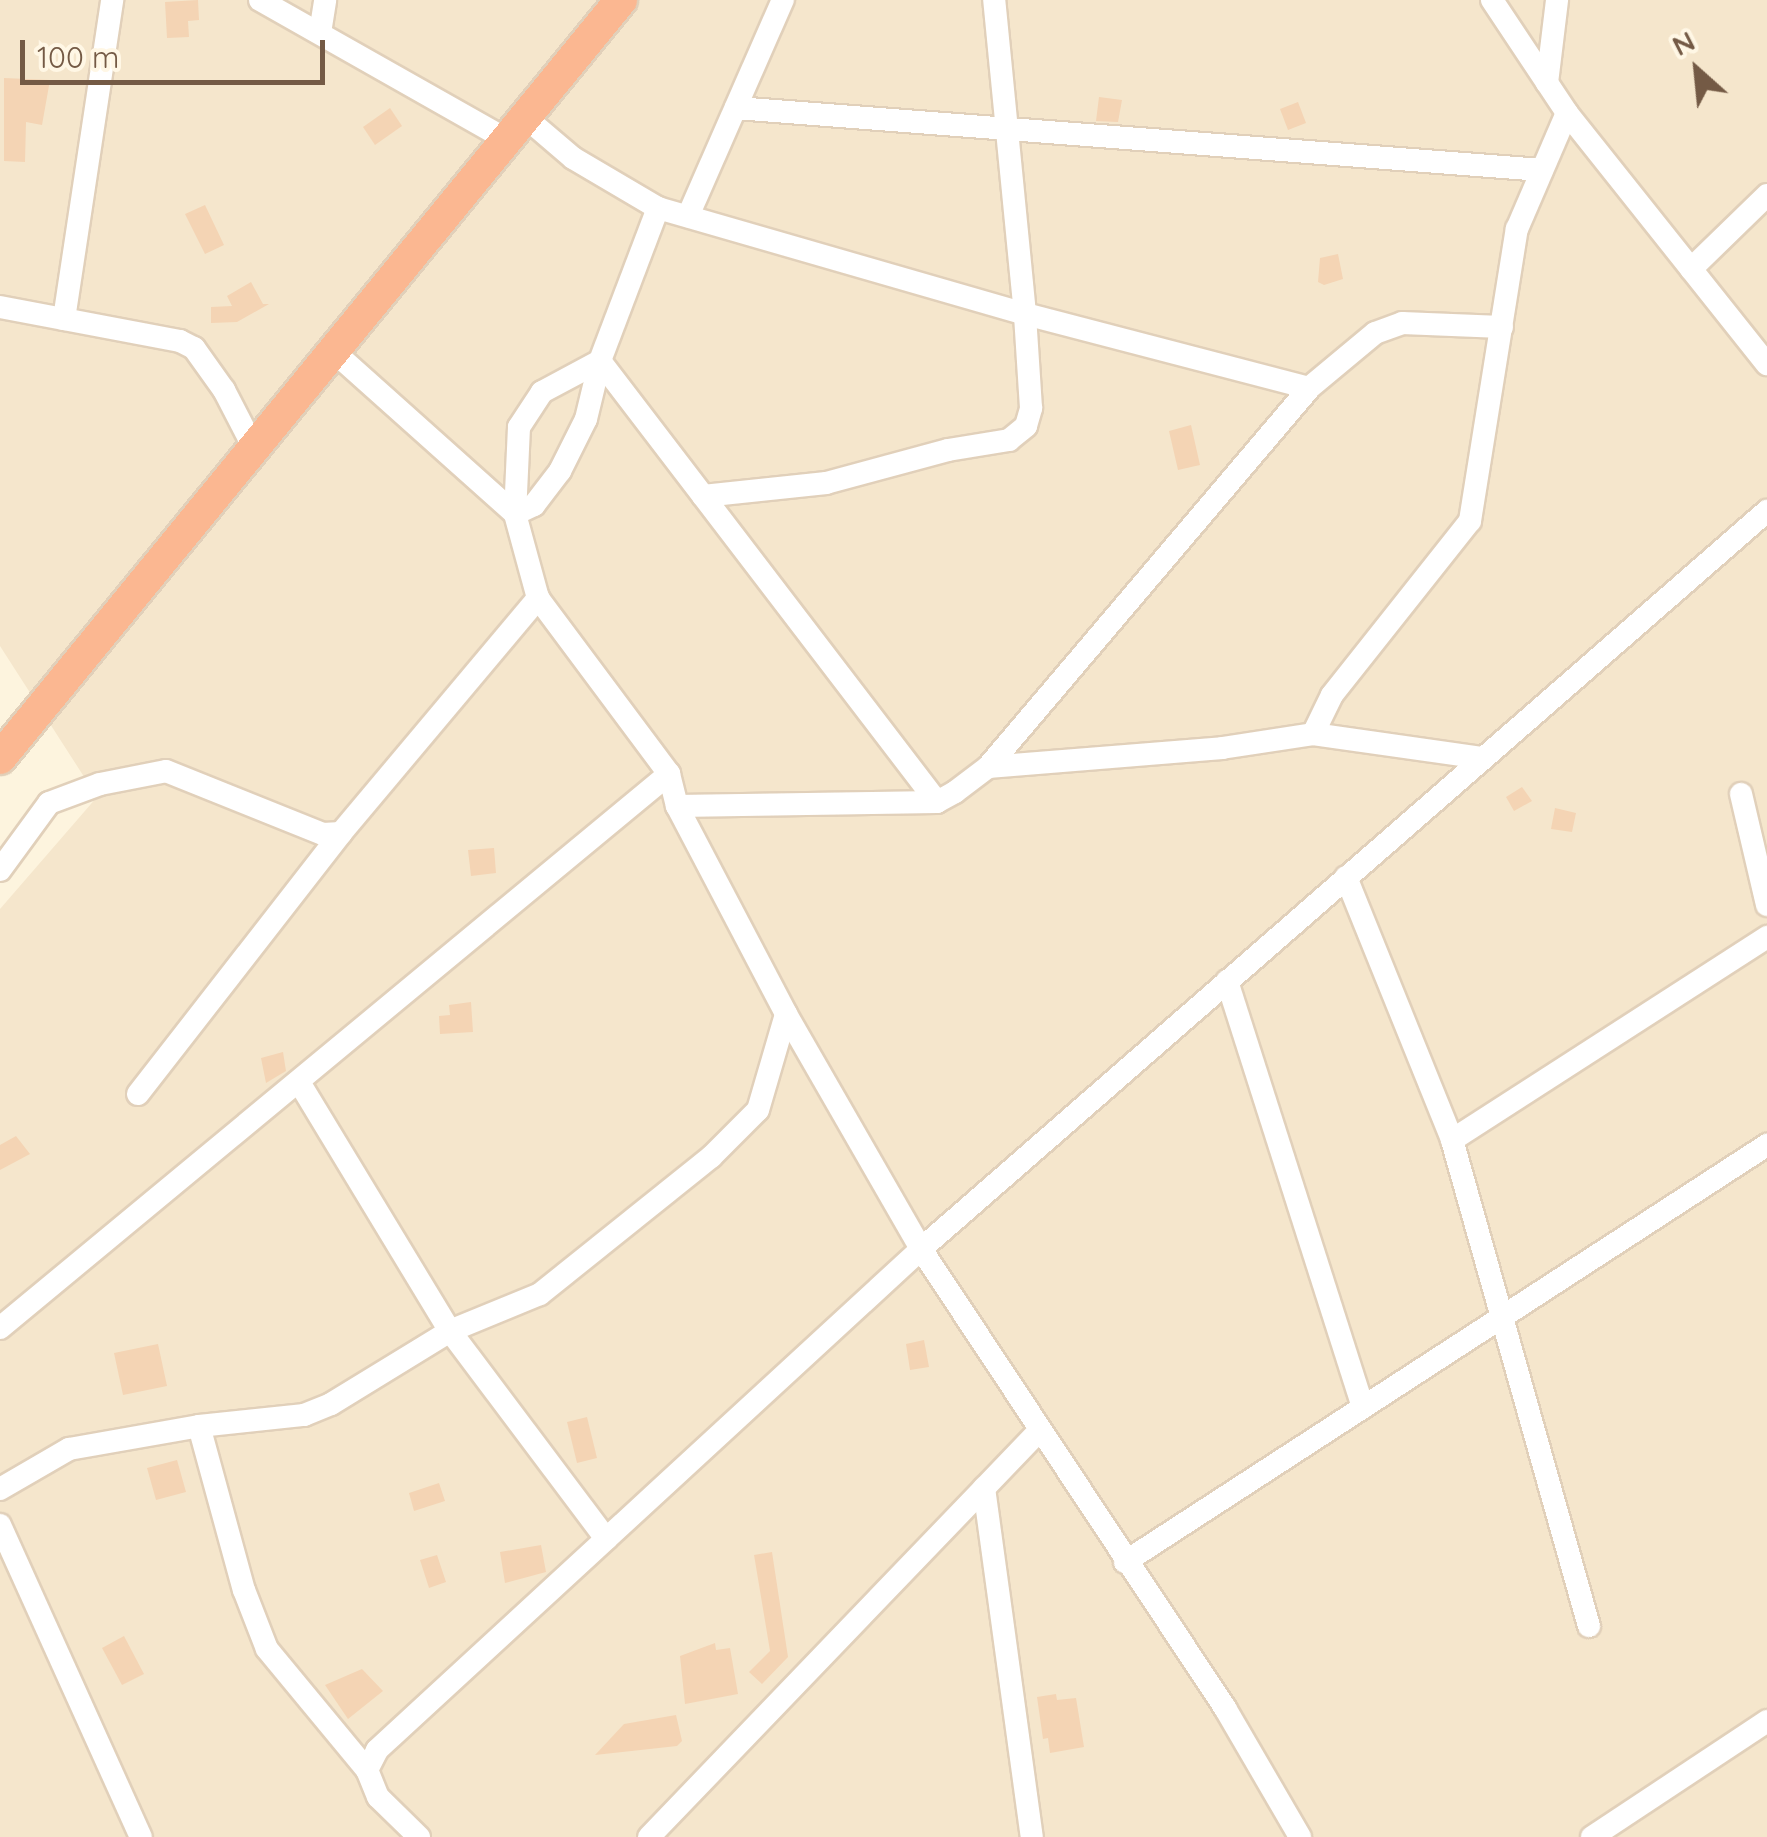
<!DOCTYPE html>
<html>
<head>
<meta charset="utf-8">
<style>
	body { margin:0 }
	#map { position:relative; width:1767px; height:1837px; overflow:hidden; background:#fdf4de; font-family:Quicksand,sans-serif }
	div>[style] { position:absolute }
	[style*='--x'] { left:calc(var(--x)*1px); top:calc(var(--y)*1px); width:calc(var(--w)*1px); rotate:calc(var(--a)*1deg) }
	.residential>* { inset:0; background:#f5e6cc }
	.building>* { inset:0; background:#f4d4b4 }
	.roads { filter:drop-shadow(2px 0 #e1d0ba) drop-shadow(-2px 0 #e1d0ba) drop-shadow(0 2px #e1d0ba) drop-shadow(0 -2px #e1d0ba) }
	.minor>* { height:22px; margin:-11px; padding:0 11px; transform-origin:11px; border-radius:11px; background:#fff }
	.highway>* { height:32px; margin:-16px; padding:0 16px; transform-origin:16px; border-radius:16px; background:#fbb791 }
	span { translate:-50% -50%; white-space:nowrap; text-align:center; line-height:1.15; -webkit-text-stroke:10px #fff7e5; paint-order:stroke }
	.north { position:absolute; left:1647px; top:20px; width:100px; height:100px; -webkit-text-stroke:8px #fff7e5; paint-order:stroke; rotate:333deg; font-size:28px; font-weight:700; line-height:40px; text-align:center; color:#745a45 }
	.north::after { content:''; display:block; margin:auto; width:35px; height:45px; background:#745a45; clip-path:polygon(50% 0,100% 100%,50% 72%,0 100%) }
	.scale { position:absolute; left:20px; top:40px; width:305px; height:45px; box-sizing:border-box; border:5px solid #745a45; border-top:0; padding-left:12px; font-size:30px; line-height:35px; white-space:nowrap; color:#745a45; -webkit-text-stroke:8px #fff7e5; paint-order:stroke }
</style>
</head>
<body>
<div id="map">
	<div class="residential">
		<i style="clip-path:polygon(0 0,1767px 0,1767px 1837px,0 1837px,0 909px,97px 797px,0 646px)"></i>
	</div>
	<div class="building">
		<i style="clip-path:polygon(198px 0,199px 20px,188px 21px,189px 37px,167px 38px,165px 2px)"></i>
		<i style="clip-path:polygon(4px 78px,50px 80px,42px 125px,26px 122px,25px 162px,4px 161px)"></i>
		<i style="clip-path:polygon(1099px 97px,1122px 100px,1118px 122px,1096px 121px)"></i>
		<i style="clip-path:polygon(1298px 102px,1306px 123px,1288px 130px,1280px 109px)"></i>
		<i style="clip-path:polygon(390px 108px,402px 126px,375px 145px,363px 127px)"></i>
		<i style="clip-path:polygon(205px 205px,224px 245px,205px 254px,185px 214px)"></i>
		<i style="clip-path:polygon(1338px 254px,1343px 279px,1324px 285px,1318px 282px,1320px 258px)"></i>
		<i style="clip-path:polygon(251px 282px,263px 304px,269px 304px,237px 322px,211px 323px,211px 307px,232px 306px,227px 296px)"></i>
		<i style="clip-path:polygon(1191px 425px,1200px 465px,1178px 470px,1169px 431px)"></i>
		<i style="clip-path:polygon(1522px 787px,1532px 801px,1514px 811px,1506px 797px)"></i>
		<i style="clip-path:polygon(1555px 808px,1576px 813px,1572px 832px,1551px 829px)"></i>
		<i style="clip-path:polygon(494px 848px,496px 873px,471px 876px,468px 850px)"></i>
		<i style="clip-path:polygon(471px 1002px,473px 1032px,440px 1034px,439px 1016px,450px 1015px,449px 1005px)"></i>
		<i style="clip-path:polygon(283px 1052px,286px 1071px,266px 1083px,261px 1058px)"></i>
		<i style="clip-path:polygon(16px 1136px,30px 1154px,0 1170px,0 1145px)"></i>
		<i style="clip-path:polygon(924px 1340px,929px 1367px,910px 1370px,906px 1344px)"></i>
		<i style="clip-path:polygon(158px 1344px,167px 1386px,123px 1395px,114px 1353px)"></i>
		<i style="clip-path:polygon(587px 1417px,597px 1458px,577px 1463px,567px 1422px)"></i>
		<i style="clip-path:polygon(177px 1460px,186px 1492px,156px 1500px,147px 1468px)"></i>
		<i style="clip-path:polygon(439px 1483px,445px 1501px,414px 1511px,409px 1493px)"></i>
		<i style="clip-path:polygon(541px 1545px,546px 1572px,505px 1583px,500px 1552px)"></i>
		<i style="clip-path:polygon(772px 1552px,788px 1657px,762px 1684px,749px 1672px,770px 1651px,754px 1555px)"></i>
		<i style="clip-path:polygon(437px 1555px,446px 1582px,429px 1588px,420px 1560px)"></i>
		<i style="clip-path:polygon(124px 1636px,144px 1674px,122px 1685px,102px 1648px)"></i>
		<i style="clip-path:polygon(715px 1643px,716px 1650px,730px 1648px,738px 1694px,685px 1704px,680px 1656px)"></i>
		<i style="clip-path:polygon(362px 1669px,383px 1691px,348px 1719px,325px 1685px)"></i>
		<i style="clip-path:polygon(1056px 1694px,1057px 1700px,1076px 1698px,1084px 1747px,1050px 1753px,1048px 1738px,1043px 1739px,1037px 1697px)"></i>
		<i style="clip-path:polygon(676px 1715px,682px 1741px,677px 1746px,595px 1755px,624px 1724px)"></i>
	</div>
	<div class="roads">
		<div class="minor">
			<i style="--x:260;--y:0;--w:284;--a:29.5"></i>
			<i style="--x:1492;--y:0;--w:136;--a:56.4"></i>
			<i style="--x:1567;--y:113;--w:321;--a:51.5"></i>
			<i style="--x:320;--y:33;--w:33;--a:-81"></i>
			<i style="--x:1547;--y:83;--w:84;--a:-83.1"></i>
			<i style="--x:736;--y:108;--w:808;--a:4.4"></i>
			<i style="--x:525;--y:117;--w:63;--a:40.5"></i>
			<i style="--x:573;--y:158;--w:99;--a:30.5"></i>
			<i style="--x:658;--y:208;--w:382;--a:16.1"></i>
			<i style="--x:1025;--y:314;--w:293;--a:14.6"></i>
			<i style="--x:658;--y:208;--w:164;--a:110.8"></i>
			<i style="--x:600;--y:361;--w:555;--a:52.61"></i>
			<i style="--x:688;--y:216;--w:236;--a:-66.3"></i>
			<i style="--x:1691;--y:269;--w:106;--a:-44.2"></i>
			<i style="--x:0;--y:307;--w:183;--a:10.7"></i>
			<i style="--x:180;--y:341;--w:16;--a:27"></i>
			<i style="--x:194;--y:348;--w:52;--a:54.5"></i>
			<i style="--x:224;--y:390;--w:65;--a:62.7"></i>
			<i style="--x:64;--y:319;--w:323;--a:-81.4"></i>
			<i style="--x:333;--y:351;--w:244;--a:41.8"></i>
			<i style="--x:515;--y:514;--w:21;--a:-25"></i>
			<i style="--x:534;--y:505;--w:43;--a:-52.6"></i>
			<i style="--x:560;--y:471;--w:58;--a:-63.4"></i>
			<i style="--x:586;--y:419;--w:60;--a:-76.4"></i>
			<i style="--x:600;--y:361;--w:66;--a:151.9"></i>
			<i style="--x:542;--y:392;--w:42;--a:123.3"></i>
			<i style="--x:519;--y:427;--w:87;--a:92.6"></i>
			<i style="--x:515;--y:514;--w:87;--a:74.7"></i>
			<i style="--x:538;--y:598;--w:219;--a:53.3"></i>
			<i style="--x:669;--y:774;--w:33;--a:76"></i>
			<i style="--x:677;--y:806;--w:235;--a:62.3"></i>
			<i style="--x:786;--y:1014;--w:271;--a:60.1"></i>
			<i style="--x:921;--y:1249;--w:551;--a:56.48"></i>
			<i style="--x:1225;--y:1708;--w:149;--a:59.8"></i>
			<i style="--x:703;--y:496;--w:124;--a:-6"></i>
			<i style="--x:826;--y:483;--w:126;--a:-15.1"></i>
			<i style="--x:948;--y:450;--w:62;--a:-9.3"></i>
			<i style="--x:1009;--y:440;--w:22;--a:-39"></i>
			<i style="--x:1026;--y:426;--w:19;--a:-74"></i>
			<i style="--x:1031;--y:408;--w:94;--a:-93.7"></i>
			<i style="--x:1025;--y:314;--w:316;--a:-95.6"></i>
			<i style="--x:1313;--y:734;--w:43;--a:-64"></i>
			<i style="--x:1332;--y:695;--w:222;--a:-51.6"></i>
			<i style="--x:1470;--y:521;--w:296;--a:-80.9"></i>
			<i style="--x:1517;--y:229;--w:126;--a:-66.7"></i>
			<i style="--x:988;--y:767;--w:235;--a:-4.6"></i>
			<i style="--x:1222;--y:748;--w:92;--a:-8.7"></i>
			<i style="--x:1313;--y:734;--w:170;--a:8.1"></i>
			<i style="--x:1741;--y:794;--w:114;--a:76.8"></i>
			<i style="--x:677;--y:806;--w:260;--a:-0.9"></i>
			<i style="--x:937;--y:802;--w:21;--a:-29"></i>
			<i style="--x:955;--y:792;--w:41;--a:-37.1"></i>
			<i style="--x:988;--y:767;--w:497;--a:-49.7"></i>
			<i style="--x:1309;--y:388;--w:86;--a:-39.8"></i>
			<i style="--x:1375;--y:333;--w:29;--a:-20"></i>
			<i style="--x:1402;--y:323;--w:100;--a:2.3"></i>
			<i style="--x:0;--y:870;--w:83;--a:-53.8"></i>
			<i style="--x:49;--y:803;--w:54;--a:-20.4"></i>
			<i style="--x:100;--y:784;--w:67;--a:-11.1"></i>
			<i style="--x:166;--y:771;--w:169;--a:21.9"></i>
			<i style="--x:323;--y:834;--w:18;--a:-3"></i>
			<i style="--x:341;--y:833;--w:307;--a:-50"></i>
			<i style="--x:1346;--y:877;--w:284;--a:68"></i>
			<i style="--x:1452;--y:1140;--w:505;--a:74.26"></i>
			<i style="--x:1227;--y:981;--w:447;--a:72.3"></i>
			<i style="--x:299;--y:1082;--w:291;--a:58.8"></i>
			<i style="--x:450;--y:1331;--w:260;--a:53.1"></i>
			<i style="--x:138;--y:1094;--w:331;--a:-52.1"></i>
			<i style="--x:1452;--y:1140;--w:375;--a:-32.8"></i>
			<i style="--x:0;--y:1328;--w:869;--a:-39.63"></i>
			<i style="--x:199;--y:1426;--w:170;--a:74.7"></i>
			<i style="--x:244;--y:1590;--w:63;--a:68.7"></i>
			<i style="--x:267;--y:1649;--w:157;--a:50.4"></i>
			<i style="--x:984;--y:1488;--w:352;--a:82.2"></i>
			<i style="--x:0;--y:1489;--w:80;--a:-30.1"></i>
			<i style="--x:69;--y:1449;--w:132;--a:-10"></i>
			<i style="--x:199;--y:1426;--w:106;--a:-6"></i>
			<i style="--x:304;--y:1415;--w:29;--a:-22"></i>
			<i style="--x:331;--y:1404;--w:140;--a:-31.5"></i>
			<i style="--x:450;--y:1331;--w:97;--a:-22.3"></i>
			<i style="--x:540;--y:1294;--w:219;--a:-38.7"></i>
			<i style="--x:711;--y:1157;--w:66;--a:-45"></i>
			<i style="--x:758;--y:1110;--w:100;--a:-73.7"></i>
			<i style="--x:0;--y:1525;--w:342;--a:65.7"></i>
			<i style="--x:1125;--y:1562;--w:766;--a:-33.01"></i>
			<i style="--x:419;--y:1837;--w:57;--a:-135.7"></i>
			<i style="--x:378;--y:1797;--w:29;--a:-112"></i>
			<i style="--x:367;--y:1770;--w:22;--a:-63"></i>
			<i style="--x:377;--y:1750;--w:740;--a:-42.64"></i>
			<i style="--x:921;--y:1249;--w:1123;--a:-41.1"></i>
			<i style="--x:649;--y:1837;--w:562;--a:-46.15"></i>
			<i style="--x:1592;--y:1837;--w:210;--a:-33.5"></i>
		</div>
		<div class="highway">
			<i style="--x:0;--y:758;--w:980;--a:-50.67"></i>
		</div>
	</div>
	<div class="north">N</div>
	<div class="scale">100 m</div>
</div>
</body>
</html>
